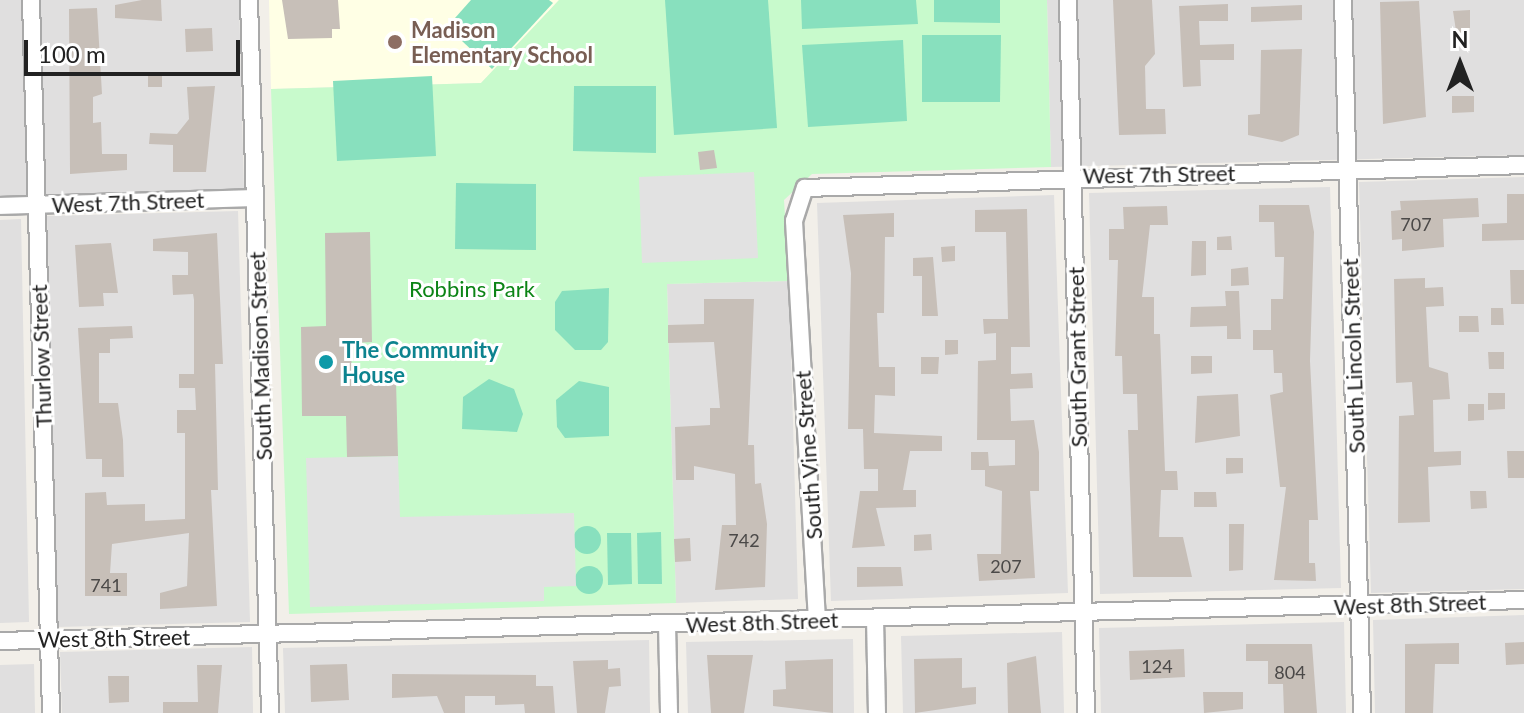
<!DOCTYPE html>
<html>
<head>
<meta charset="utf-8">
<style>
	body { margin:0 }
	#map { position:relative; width:1524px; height:713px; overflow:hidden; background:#f2efe9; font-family:Lato,sans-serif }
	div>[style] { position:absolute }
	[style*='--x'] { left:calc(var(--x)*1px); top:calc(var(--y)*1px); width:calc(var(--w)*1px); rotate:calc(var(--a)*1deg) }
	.residential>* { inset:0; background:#e0dfdf }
	.education>* { inset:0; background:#ffffe5 }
	.park>* { inset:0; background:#c8facc }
	.pitch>* { inset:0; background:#88e0be }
	.round { border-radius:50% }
	.parking>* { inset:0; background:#e2e2e2 }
	.building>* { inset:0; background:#c7bfb8 }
	.roads { filter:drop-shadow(2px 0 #a9a9a9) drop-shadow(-2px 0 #a9a9a9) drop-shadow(0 2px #a9a9a9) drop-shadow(0 -2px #a9a9a9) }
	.minor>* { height:16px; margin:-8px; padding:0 8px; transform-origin:8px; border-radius:8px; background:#fff }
	.dots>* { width:22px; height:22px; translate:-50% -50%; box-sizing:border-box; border:4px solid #fff; border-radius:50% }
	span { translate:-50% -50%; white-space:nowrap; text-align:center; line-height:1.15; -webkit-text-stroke:6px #fff; paint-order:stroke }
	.number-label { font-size:18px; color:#4b4948 }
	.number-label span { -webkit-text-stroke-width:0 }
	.education-label { font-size:22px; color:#785e54; font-weight:700 }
	.left { translate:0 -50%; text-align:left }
	.street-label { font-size:22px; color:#222 }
	.park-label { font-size:22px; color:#0c8416 }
	.culture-label { font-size:22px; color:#0d838f; font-weight:700 }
	.north { position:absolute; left:1420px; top:24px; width:80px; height:80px; -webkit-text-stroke:6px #fff; paint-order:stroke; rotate:0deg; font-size:22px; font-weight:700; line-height:32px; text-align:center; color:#222 }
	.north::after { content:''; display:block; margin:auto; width:28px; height:36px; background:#222; clip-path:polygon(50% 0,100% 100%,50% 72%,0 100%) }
	.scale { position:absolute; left:24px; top:40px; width:216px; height:36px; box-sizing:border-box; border:4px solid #222; border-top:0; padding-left:10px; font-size:24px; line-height:28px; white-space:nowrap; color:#222; -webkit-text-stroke:6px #fff; paint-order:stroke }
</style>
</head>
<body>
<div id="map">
	<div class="residential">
		<i style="clip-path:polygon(0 0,239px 0,244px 190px,0 197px)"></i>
		<i style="clip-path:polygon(1047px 0,1524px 0,1524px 155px,1051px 167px)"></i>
		<i style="clip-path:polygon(1524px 177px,1524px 589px,1371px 593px,1359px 182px)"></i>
		<i style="clip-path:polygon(1330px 187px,1341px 588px,1100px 594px,1089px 193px)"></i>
		<i style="clip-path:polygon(1054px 195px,1068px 593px,831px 601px,817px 203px)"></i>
		<i style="clip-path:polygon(238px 211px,250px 622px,58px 627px,47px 216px)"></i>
		<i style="clip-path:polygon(21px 219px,29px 622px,0 623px,0 220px)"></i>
		<i style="clip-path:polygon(789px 281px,798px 599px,676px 603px,667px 284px)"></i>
		<i style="clip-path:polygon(1524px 615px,1524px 713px,1375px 713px,1373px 620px)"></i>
		<i style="clip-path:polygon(1344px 622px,1346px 713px,1101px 713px,1099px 628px)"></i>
		<i style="clip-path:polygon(1062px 632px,1064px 713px,903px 713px,901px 636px)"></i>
		<i style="clip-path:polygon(853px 639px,854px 713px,688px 713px,686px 642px)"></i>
		<i style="clip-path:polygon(649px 640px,650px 713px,285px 713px,283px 648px)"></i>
		<i style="clip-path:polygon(252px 647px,253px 713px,62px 713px,60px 652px)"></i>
		<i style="clip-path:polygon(34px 664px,35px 713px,0 713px,0 665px)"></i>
	</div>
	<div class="education">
		<i style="clip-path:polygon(269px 0,559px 0,481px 83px,271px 89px)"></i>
	</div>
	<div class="park">
		<i style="clip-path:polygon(559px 0,1047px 0,1051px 167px,812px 174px,784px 200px,789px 281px,667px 284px,676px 603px,289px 614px,271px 89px,481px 83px)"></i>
	</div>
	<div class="pitch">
		<i style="clip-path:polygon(471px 0,549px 0,553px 3px,492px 69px,447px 27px)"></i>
		<i style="clip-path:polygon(665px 0,768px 0,777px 128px,674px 135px)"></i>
		<i style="clip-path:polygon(801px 0,916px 0,918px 24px,802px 29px)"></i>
		<i style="clip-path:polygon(934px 0,1000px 0,1000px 23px,934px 22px)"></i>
		<i style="clip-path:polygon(922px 35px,1001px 35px,1000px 102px,922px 102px)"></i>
		<i style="clip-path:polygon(903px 40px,907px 121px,808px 127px,802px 45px)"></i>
		<i style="clip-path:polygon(432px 76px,436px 156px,337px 161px,333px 81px)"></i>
		<i style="clip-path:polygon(574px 86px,656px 86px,656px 153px,573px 151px)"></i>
		<i style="clip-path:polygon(456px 183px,536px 184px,536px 250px,455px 249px)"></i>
		<i style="clip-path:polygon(609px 288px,608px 342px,601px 350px,575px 350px,555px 330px,555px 302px,562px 291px)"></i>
		<i style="clip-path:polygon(489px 379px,514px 389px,523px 414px,517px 432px,462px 429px,463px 397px)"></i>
		<i style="clip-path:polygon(579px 381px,609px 387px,609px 436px,565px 438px,557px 427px,556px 400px)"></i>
		<i class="round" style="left:573px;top:526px;width:28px;height:28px"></i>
		<i style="clip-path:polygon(661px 532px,662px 584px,638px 584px,637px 533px)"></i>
		<i style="clip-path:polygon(607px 533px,631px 533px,632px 584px,608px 585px)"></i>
		<i class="round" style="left:575px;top:566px;width:28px;height:28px"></i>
	</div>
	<div class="parking">
		<i style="clip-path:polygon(754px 172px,758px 258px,642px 263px,639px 177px)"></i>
		<i style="clip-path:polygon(398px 456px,400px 517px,574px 513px,576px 586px,544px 587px,544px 601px,310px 607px,306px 458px)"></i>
	</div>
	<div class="building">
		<i style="clip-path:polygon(142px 0,161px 0,162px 21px,115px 18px,115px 5px)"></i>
		<i style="clip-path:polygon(282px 0,338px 0,340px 29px,332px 29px,332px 38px,288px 39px)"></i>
		<i style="clip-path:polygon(1113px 0,1152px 0,1155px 54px,1145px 66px,1146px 109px,1165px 109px,1166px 134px,1119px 135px)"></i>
		<i style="clip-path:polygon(1419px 1px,1426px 117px,1383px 124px,1380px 2px)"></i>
		<i style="clip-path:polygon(1228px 4px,1228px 21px,1199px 21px,1200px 45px,1234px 44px,1234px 60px,1200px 60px,1201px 86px,1183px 87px,1179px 6px)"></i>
		<i style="clip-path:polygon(1302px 5px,1302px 20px,1251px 22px,1251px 7px)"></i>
		<i style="clip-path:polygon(97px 8px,102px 94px,93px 97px,93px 123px,101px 122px,102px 154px,127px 154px,127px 170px,70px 174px,69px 9px)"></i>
		<i style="clip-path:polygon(1470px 10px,1470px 44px,1458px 44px,1453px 11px)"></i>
		<i style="clip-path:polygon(212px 28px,213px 51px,186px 52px,185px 29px)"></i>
		<i style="clip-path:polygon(1302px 49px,1299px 135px,1282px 142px,1248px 135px,1248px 115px,1260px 114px,1261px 50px)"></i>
		<i style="clip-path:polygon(148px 74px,162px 74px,162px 87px,148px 87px)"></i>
		<i style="clip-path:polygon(215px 86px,206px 172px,173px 172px,173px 145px,149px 144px,150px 133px,177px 134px,189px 119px,187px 87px)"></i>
		<i style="clip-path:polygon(1452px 96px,1474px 96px,1474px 112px,1452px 113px)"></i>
		<i style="clip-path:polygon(714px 150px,717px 168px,700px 170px,698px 152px)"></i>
		<i style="clip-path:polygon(1507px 194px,1524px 194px,1524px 240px,1482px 241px,1482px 224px,1507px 223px)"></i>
		<i style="clip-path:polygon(1478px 198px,1479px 217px,1443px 219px,1444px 247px,1402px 251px,1402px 239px,1392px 240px,1391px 211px,1401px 210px,1400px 201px)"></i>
		<i style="clip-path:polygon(1259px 205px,1309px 205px,1314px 232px,1310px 361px,1318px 520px,1309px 520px,1309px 563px,1315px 563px,1316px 581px,1274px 580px,1286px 487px,1280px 487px,1270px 395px,1283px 392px,1282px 373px,1274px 373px,1273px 350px,1253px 350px,1253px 330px,1271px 330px,1271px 299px,1283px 299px,1284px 257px,1275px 257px,1274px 222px,1259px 222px)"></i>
		<i style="clip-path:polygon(1167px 206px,1168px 225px,1150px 225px,1142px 297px,1154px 297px,1154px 334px,1160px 334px,1165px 471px,1177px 471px,1178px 490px,1161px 490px,1159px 537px,1183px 537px,1192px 577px,1133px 577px,1128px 430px,1138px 430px,1137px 394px,1123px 394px,1122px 356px,1115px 356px,1118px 260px,1109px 260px,1109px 229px,1124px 229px,1123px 207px)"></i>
		<i style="clip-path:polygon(1027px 209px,1030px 347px,1011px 347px,1011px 374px,1032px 373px,1033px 388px,1010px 389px,1011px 421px,1034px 420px,1039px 452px,1039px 491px,1030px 491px,1035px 578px,979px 581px,977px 554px,1001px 554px,1002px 491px,985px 486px,985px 470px,971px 470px,971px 452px,988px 452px,989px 466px,1015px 465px,1015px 440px,977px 440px,978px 361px,996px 360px,996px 333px,984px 334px,983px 319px,1008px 319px,1006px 232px,975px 232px,975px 210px)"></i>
		<i style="clip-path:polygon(894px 213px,894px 237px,885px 237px,884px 313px,877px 313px,879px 367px,895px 367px,895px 396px,875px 395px,874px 433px,942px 436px,942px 451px,910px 451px,903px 490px,916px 490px,916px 507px,876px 508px,885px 546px,852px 548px,860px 491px,878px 491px,878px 469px,864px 469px,863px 429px,848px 429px,851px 273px,843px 215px)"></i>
		<i style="clip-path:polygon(370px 232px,372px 342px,351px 343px,352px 382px,396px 381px,398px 456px,347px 457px,346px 416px,302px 416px,301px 327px,326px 326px,325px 233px)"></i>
		<i style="clip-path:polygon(217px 233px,223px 364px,215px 364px,218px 490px,211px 490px,217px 606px,160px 609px,160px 593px,187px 586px,189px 533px,112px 544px,110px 573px,127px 573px,127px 596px,85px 596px,85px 493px,106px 492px,107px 505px,145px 504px,145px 521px,185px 519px,185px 433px,177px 433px,177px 410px,196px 410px,195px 388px,179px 388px,179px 374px,194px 374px,194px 300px,193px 294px,173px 295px,172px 275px,188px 275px,188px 252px,153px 251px,153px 239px)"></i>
		<i style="clip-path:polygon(1231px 236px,1232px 250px,1217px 250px,1217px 237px)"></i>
		<i style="clip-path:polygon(1192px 241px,1206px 241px,1206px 275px,1191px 276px)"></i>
		<i style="clip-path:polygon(111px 243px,118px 293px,103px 293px,104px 306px,79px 307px,75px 245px)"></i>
		<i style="clip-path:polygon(955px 246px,955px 261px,942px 262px,941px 247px)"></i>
		<i style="clip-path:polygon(933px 257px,938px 316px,922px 316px,922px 276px,913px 276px,913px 258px)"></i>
		<i style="clip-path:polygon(1248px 267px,1249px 285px,1231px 286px,1231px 269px)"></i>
		<i style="clip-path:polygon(1510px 270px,1524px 270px,1524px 304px,1511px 304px)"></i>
		<i style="clip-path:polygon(1425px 278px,1425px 288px,1443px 287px,1444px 306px,1426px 307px,1429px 367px,1448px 373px,1450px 399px,1433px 400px,1434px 452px,1461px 451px,1461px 465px,1428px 467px,1430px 522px,1398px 523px,1399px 416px,1414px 415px,1412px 382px,1396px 383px,1394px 279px)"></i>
		<i style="clip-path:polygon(1225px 291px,1239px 291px,1241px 339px,1227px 339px,1227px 326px,1190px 327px,1191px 307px,1226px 306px)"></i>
		<i style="clip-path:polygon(704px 299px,754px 299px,748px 445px,754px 445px,755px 484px,761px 483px,767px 524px,765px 587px,715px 590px,722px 525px,736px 525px,735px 474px,694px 466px,694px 480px,676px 480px,675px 427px,710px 425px,710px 408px,720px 408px,714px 342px,668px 343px,668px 325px,704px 324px)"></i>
		<i style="clip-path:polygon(1491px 308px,1503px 308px,1504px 325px,1491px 325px)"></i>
		<i style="clip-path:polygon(1459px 316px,1478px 316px,1479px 332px,1459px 332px)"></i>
		<i style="clip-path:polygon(132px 326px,133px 338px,110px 339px,110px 353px,99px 353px,99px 403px,118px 403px,123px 440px,124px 477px,102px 477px,102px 459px,86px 459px,78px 328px)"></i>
		<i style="clip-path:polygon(945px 340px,958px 340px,958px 354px,945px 355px)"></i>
		<i style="clip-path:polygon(1488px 352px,1504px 352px,1504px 369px,1489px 369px)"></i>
		<i style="clip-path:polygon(1191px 356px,1212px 356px,1212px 373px,1191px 374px)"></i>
		<i style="clip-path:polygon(921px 357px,939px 357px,938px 374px,921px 374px)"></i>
		<i style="clip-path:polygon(1488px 393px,1505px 393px,1505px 409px,1488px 410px)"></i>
		<i style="clip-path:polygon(1238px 394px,1240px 436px,1195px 443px,1197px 396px)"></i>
		<i style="clip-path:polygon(1468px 404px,1484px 404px,1484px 420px,1468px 421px)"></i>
		<i style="clip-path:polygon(1507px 451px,1524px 451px,1524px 478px,1508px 478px)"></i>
		<i style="clip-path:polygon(1226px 458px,1243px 458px,1243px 473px,1226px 474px)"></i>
		<i style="clip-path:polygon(1470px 491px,1486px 491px,1487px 508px,1471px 509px)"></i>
		<i style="clip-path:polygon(1194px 492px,1216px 492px,1217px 507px,1194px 507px)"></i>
		<i style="clip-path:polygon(1229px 524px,1244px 524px,1243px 570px,1229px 571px)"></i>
		<i style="clip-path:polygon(931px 534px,932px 550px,914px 551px,914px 535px)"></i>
		<i style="clip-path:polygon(690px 538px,691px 561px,675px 562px,674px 539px)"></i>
		<i style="clip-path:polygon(857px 567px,901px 567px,903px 586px,857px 587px)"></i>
		<i style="clip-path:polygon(1524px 642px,1524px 664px,1506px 665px,1505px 643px)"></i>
		<i style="clip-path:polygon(1459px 643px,1459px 664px,1435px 664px,1433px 713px,1405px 713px,1405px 644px)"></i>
		<i style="clip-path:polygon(1246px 644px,1312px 644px,1317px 713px,1284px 713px,1283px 684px,1268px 684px,1268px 661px,1246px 661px)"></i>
		<i style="clip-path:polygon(1184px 649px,1185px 677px,1130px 680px,1129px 651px)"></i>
		<i style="clip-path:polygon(707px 655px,753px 655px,744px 713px,711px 713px)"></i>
		<i style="clip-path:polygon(1036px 656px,1041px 713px,1008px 713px,1007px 663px)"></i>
		<i style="clip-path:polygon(962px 658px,962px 688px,976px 687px,976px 704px,915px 713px,914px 659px)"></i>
		<i style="clip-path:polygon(833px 659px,833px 713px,773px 706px,773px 690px,786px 689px,785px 661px)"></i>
		<i style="clip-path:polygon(608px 660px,608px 669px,620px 668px,621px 686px,609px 687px,605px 713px,577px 713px,573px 661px)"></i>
		<i style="clip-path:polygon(347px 664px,349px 700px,311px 702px,310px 665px)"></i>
		<i style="clip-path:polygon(197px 665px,222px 665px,218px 713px,163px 713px,163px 702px,198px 702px)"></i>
		<i style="clip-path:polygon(392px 674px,536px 675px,536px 686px,553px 686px,555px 713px,525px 713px,524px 704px,495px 705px,495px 696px,465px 696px,465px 713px,444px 713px,437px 696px,392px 698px)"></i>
		<i style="clip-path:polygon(108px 676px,129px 676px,129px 702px,109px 703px)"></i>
		<i style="clip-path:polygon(1203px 692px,1243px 692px,1243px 709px,1204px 713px)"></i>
	</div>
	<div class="roads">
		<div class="minor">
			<i style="--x:31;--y:0;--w:713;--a:88.39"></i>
			<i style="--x:249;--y:0;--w:713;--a:88.31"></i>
			<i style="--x:1068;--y:0;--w:713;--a:88.55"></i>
			<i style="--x:1343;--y:0;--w:713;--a:88.47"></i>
			<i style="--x:0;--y:206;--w:255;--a:-1.8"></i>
			<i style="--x:875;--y:618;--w:95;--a:88.8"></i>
			<i style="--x:817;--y:620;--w:400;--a:-93.3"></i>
			<i style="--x:794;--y:221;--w:35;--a:-72"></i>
			<i style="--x:805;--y:188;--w:719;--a:-1.83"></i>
			<i style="--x:667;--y:624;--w:89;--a:88.7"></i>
			<i style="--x:0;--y:641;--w:1525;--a:-1.54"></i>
		</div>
	</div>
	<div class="dots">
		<i style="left:395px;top:42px;background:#8d6e63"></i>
		<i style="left:326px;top:362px;background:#0f9aa8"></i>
	</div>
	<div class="number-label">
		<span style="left:1416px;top:224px">707</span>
		<span style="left:744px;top:540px">742</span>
		<span style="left:1006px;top:566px">207</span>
		<span style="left:106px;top:585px">741</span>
		<span style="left:1157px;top:666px">124</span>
		<span style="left:1290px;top:672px">804</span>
	</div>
	<div class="education-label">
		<span class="left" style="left:411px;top:42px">Madison<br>Elementary School</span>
	</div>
	<div class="street-label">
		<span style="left:1159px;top:174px;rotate:-1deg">West 7th Street</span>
		<span style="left:128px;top:202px;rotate:-2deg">West 7th Street</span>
		<span style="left:41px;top:356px;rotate:-92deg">Thurlow Street</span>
		<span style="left:260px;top:356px;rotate:-92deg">South Madison Street</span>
		<span style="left:1353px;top:356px;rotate:-92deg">South Lincoln Street</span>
		<span style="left:1077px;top:357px;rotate:-91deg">South Grant Street</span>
		<span style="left:808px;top:455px;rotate:-94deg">South Vine Street</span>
		<span style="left:1410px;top:604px;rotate:-2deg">West 8th Street</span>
		<span style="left:762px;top:622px;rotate:-2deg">West 8th Street</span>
		<span style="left:114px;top:638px;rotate:-1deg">West 8th Street</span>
	</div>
	<div class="park-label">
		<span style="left:472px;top:289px">Robbins Park</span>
	</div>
	<div class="culture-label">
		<span class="left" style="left:342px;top:362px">The Community<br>House</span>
	</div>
	<div class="north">N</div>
	<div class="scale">100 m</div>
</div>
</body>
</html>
